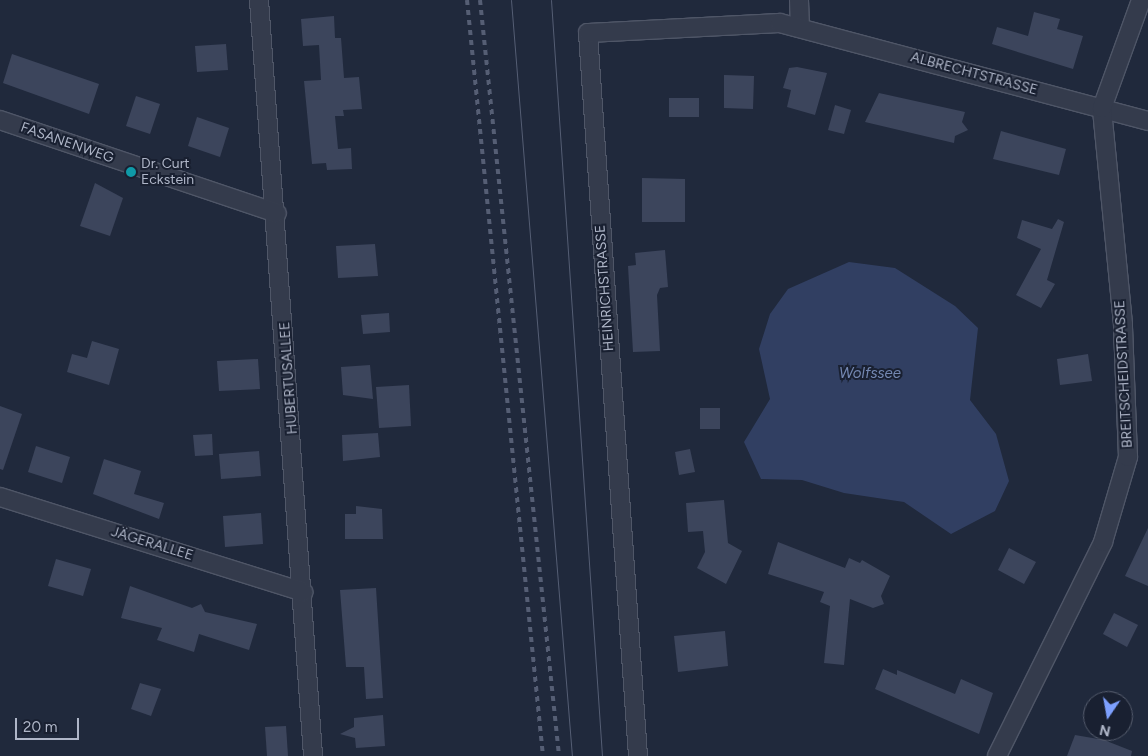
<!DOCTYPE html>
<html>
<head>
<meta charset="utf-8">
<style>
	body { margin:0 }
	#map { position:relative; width:1148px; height:756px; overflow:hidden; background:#20293c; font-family:Figtree,sans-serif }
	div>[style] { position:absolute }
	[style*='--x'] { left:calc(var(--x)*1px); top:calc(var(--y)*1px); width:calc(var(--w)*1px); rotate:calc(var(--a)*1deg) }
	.water>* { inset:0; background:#313f62 }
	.building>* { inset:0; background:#3c455c }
	.roads { filter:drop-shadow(1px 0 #4f5667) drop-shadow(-1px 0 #4f5667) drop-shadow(0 1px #4f5667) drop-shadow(0 -1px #4f5667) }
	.minor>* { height:18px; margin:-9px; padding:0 9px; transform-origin:9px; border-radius:9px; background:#343b4c }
	.tram>* { height:1px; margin:-0.5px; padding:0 0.5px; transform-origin:0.5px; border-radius:0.5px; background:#555e74 }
	.rail>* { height:4px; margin-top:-2px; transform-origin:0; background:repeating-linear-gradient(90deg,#555e74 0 5px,transparent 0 10px) }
	.dots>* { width:14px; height:14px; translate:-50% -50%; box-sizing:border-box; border:2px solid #192031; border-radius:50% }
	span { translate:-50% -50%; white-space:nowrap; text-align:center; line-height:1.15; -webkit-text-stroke:4px #192031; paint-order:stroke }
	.street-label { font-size:14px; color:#afb6c8 }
	.poi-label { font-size:14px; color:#afb6c8 }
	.left { translate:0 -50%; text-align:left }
	.water-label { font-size:15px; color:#7488b2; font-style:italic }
	.north { position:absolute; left:1083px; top:691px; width:50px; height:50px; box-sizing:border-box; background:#192031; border:1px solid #555c6d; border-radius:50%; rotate:192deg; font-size:14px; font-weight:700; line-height:20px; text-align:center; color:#afb6c8 }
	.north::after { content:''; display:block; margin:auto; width:18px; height:22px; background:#7da0ff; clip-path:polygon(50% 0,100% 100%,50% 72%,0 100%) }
	.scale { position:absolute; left:15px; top:718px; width:64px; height:22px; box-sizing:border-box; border:2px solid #afb6c8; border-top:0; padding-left:6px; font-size:15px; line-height:18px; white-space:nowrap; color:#afb6c8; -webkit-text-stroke:4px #192031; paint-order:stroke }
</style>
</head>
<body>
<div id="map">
	<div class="water">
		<i style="clip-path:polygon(849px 262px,895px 268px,955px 306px,978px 328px,970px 400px,996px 434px,1009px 481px,995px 511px,951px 534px,904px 502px,844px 493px,802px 480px,761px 479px,744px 442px,770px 399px,759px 349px,770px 314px,788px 289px)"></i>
	</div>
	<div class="building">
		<i style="clip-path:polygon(1034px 12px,1060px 19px,1057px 29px,1083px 36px,1073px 69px,992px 44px,997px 27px,1028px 36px)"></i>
		<i style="clip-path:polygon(334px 16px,335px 38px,341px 38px,344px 78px,359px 77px,362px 109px,343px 110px,344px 116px,335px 116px,338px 149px,351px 148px,352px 169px,327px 170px,326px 163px,312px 164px,304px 81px,321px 80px,319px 45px,303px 46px,301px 19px)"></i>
		<i style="clip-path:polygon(226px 44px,228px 70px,197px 72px,195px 46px)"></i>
		<i style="clip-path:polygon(12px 54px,99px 84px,89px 114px,3px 83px)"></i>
		<i style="clip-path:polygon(797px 67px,827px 73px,815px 115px,787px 107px,791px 90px,783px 88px,789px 68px)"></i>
		<i style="clip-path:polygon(724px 75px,754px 76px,753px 109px,724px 108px)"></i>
		<i style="clip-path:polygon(879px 93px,965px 112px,962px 122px,968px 130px,955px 136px,954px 143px,865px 122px)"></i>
		<i style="clip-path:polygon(136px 96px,160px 104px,150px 134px,126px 126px)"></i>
		<i style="clip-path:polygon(669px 98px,699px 98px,699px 117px,669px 117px)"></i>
		<i style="clip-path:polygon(835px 105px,851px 110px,844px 134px,828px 130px)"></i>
		<i style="clip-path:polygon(197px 117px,229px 128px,220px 157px,188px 146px)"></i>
		<i style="clip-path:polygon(1001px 131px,1066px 149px,1059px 175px,993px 159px)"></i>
		<i style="clip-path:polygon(642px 178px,685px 179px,685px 222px,642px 222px)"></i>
		<i style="clip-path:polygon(95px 183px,123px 198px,110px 236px,80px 226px)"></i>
		<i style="clip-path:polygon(1058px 219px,1064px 222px,1047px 280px,1055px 284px,1041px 308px,1016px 295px,1041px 249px,1017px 238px,1022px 220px,1052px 229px)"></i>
		<i style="clip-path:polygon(375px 244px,378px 276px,338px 278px,336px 246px)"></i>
		<i style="clip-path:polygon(665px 250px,668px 287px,660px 288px,657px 295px,660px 351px,633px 352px,628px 266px,636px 265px,635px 253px)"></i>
		<i style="clip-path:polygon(389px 313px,390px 332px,363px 334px,361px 315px)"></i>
		<i style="clip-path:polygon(92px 341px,119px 349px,109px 385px,67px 372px,72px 354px,87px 358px)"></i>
		<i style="clip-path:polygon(1088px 354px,1092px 381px,1060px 385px,1057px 359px)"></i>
		<i style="clip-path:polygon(258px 359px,260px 389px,219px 391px,217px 361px)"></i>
		<i style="clip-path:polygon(370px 365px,373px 399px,343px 395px,341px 367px)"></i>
		<i style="clip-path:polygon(409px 385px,411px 426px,379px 428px,376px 387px)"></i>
		<i style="clip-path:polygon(0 406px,22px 414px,3px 470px,0 469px)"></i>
		<i style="clip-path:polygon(700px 408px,720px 408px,720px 429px,700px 429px)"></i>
		<i style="clip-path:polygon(378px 433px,380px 457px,343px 461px,342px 435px)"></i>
		<i style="clip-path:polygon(212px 434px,213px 455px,195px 456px,193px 435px)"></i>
		<i style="clip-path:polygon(36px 446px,70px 457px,62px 483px,28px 472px)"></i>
		<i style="clip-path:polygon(690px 449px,695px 472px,679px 475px,675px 452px)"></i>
		<i style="clip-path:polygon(259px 451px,261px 476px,221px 479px,219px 454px)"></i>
		<i style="clip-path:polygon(104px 459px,141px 471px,134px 494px,164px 503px,159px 519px,93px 494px)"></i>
		<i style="clip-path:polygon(724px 500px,728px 543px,742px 551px,726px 584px,697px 568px,705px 552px,703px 531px,688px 532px,686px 503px)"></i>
		<i style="clip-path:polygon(356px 506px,382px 509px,383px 539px,345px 539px,345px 514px,356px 514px)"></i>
		<i style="clip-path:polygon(261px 513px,263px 544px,225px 547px,223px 516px)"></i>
		<i style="clip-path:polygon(1148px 528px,1148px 586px,1125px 576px)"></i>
		<i style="clip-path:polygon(778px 542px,845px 568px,849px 558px,860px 563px,862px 560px,890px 576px,881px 596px,884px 604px,873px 608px,850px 599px,844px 665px,824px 663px,830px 606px,820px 602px,824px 592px,768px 574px)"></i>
		<i style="clip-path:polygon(1009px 548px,1036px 562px,1024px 584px,998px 570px)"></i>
		<i style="clip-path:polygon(56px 559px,91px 569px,83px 596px,48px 586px)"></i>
		<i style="clip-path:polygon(130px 586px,192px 608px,201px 604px,205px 612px,257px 624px,249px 650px,199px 634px,194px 652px,157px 640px,162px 628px,121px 618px)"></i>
		<i style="clip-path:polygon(376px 588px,383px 698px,366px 699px,364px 667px,346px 667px,340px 590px)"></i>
		<i style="clip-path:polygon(1114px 613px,1138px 625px,1127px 647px,1103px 634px)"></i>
		<i style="clip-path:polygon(725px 631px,728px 666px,678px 672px,674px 636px)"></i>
		<i style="clip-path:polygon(883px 669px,897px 675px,897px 670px,955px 694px,961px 679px,993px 693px,979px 734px,875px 689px)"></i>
		<i style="clip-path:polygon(140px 683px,161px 689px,151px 716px,131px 709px)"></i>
		<i style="clip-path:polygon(383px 715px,385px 746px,356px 748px,355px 738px,340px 734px,354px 727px,354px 718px)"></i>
		<i style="clip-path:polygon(286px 726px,288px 756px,267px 756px,265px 727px)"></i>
		<i style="clip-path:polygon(1075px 735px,1104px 740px,1132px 751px,1131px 756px,1067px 756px)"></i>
	</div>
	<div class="roads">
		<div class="minor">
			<i style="--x:259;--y:0;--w:758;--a:85.91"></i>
			<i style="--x:799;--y:0;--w:27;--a:88"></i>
			<i style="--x:0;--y:120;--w:292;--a:18.6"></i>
			<i style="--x:0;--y:497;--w:318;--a:17.4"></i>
			<i style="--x:638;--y:756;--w:725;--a:-93.96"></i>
			<i style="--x:588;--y:33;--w:192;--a:-3"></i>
			<i style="--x:780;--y:23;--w:381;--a:14.9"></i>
			<i style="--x:997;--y:756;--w:239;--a:-63.6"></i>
			<i style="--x:1103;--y:542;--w:89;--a:-73.6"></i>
			<i style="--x:1128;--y:457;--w:133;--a:-92.2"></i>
			<i style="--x:1123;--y:324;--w:217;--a:-95.6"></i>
			<i style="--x:1102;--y:108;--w:115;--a:-70.1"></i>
		</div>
	</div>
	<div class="tram">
		<i style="--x:511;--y:0;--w:758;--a:85.39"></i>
		<i style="--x:551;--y:0;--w:758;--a:86.14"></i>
	</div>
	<div class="rail">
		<i style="--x:467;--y:0;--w:760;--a:84.26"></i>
		<i style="--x:480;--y:0;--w:760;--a:84.03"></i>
	</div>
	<div class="dots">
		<i style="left:131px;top:172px;background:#0f9aa8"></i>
	</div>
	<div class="street-label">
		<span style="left:974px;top:74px;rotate:15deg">ALBRECHTSTRASSE</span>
		<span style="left:67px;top:143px;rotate:19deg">FASANENWEG</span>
		<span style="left:605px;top:288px;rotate:-94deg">HEINRICHSTRASSE</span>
		<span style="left:1124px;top:374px;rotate:-93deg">BREITSCHEIDSTRASSE</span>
		<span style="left:289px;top:378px;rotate:-94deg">HUBERTUSALLEE</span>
		<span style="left:152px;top:544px;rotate:17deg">JÄGERALLEE</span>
	</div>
	<div class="poi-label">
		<span class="left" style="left:141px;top:172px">Dr. Curt<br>Eckstein</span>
	</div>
	<div class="water-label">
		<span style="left:870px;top:374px">Wolfssee</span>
	</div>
	<div class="north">N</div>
	<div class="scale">20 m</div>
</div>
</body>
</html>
